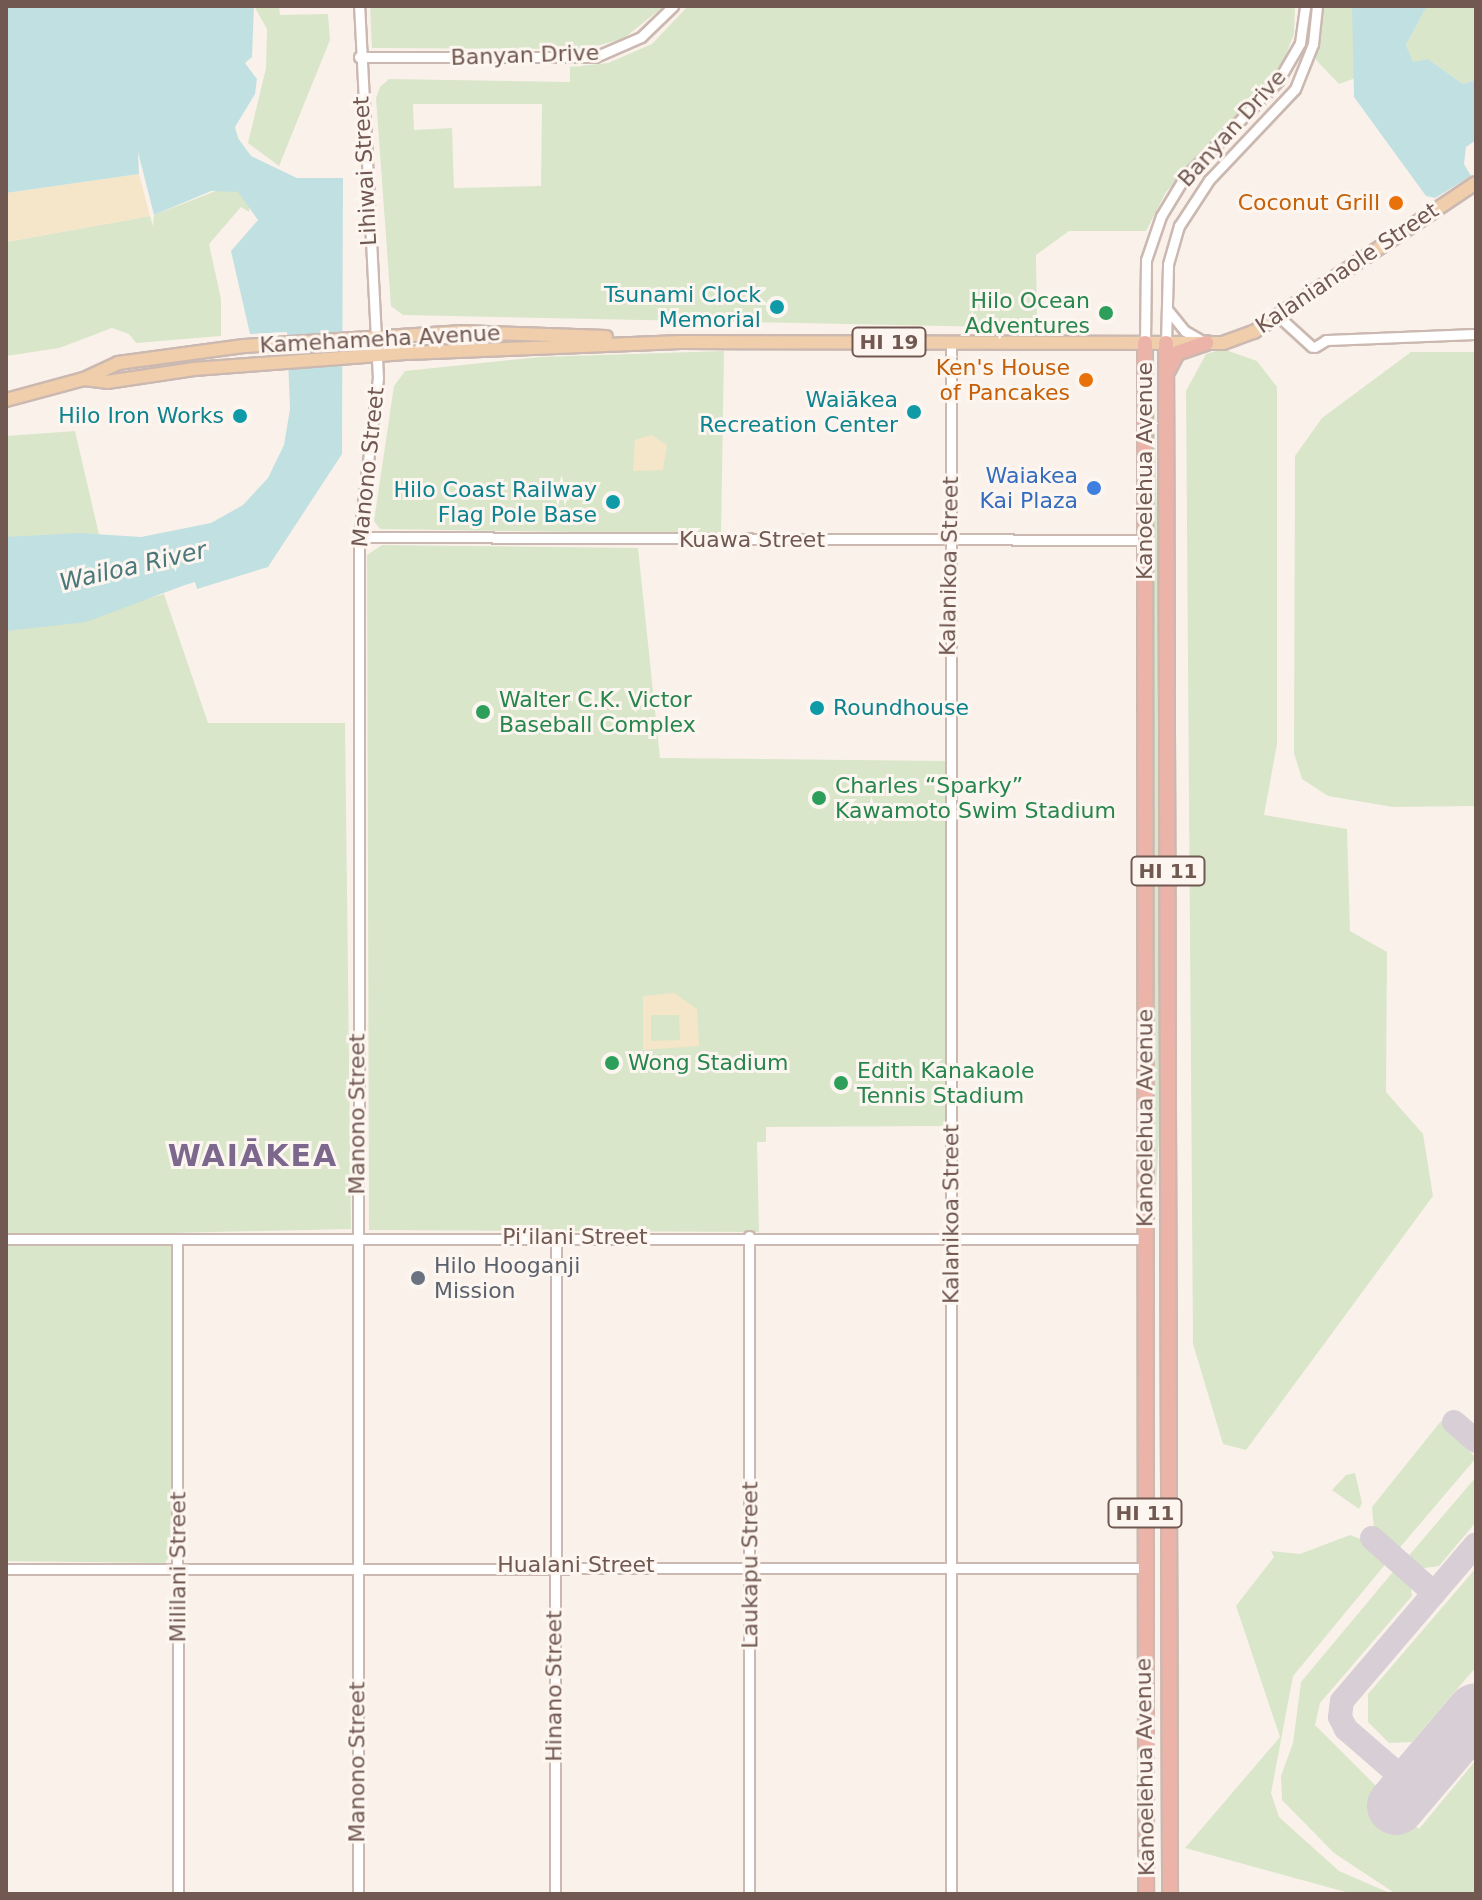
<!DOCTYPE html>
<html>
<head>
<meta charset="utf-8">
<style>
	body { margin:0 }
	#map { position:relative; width:1482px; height:1900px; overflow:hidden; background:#faf2ea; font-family:"DejaVu Sans",sans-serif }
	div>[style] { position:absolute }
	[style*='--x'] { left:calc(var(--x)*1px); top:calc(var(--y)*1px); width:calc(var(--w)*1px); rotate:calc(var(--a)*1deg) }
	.green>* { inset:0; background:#d9e6ca }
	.sand>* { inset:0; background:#f5e6c9 }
	.water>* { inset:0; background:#c1e0e1 }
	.taxiway>* { height:24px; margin:-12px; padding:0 12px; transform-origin:12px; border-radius:12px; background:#d7ced6 }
	.runway>* { height:58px; margin:-29px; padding:0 29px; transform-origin:29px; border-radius:29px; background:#d7ced6 }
	.roads { filter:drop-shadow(2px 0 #cbb9b1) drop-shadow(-2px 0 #cbb9b1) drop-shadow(0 2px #cbb9b1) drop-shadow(0 -2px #cbb9b1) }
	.minor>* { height:9px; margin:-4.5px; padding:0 4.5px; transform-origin:4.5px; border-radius:4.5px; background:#fff }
	.major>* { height:12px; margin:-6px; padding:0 6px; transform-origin:6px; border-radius:6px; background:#f0ceab }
	.highway>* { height:14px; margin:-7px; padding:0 7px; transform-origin:7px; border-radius:7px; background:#ecb3a9 }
	.dots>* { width:22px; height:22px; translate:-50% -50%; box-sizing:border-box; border:4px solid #fdf6f0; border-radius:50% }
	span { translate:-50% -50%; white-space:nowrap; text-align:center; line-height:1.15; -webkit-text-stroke:6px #fdf6f0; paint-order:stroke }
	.shield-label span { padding:2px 6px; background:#fdf6f0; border:2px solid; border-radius:6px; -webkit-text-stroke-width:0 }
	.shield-label { font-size:20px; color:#715851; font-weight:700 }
	.street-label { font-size:22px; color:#715851 }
	.food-label { font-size:22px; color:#c56008 }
	.right { translate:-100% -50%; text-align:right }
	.culture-label { font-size:22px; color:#0d838f }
	.left { translate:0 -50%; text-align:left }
	.leisure-label { font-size:22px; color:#27864d }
	.shop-label { font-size:22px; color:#366cbe }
	.worship-label { font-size:22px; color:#5b616d }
	.water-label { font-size:24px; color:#4a787b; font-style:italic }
	.district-label { font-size:30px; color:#7c688d; font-weight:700; letter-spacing:2px }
	.frame { position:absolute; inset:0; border:8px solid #715851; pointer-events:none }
</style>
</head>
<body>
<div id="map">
	<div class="green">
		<i style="clip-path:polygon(254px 6px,279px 6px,280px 15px,328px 14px,330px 40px,279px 166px,248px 143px,266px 68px,267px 29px)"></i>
		<i style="clip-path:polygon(370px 6px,664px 6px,623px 39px,584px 49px,372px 48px)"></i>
		<i style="clip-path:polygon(evenodd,688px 6px,1295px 6px,1294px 34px,1281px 67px,1166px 192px,1146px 231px,1069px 231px,1036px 255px,1037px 328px,403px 315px,391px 306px,376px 98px,380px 87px,389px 79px,570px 82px,570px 67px,608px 63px,652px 44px,688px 6px,413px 104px,542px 104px,541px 186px,454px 188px,452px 128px,414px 130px,413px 104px)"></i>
		<i style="clip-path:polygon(1317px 6px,1360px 6px,1358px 77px,1339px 84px,1316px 60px)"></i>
		<i style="clip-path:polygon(1427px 6px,1476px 6px,1476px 80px,1463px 84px,1428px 59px,1413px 63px,1406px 45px)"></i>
		<i style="clip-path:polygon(221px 189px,238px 192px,250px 206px,249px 212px,241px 207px,209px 244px,221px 299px,221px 336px,136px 343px,129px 334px,112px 328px,59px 348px,6px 356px,6px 242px,150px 216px,153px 226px,154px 215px)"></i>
		<i style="clip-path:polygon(1223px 349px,1257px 361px,1277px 387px,1277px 744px,1264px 815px,1347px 829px,1350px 931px,1387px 952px,1386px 1092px,1423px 1134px,1433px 1196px,1246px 1450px,1223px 1444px,1193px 1344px,1186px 391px,1206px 354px)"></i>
		<i style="clip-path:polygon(724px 351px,721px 534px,380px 529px,374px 521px,394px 386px,405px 371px,540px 357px)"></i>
		<i style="clip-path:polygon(1411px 352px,1476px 352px,1476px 806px,1393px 807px,1328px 796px,1302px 779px,1294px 753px,1295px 456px,1322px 418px)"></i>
		<i style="clip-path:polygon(1153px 364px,1160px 617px,1160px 1121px,1155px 1202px)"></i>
		<i style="clip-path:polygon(75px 431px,116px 608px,164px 594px,208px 723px,345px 723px,351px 1229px,171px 1233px,174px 1549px,165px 1563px,6px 1561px,6px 436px)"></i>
		<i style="clip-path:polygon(382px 545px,638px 548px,660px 758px,946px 761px,945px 1126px,766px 1127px,766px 1142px,757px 1142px,759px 1232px,369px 1230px,367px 555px)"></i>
		<i style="clip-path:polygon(1441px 1421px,1476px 1458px,1396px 1552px,1374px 1529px,1372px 1507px)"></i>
		<i style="clip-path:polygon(1355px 1473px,1362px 1503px,1359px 1509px,1332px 1490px,1346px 1475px)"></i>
		<i style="clip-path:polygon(1476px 1477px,1476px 1522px,1439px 1566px,1417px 1569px,1406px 1559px)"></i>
		<i style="clip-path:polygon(1350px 1535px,1366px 1541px,1388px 1561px,1293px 1676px,1271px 1793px,1279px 1817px,1339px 1871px,1392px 1894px,1353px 1894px,1185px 1848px,1280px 1737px,1236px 1606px,1274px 1557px,1271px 1551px,1300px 1554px)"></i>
		<i style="clip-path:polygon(1397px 1567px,1410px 1581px,1412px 1596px,1320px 1703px,1315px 1725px,1419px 1829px,1476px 1760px,1476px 1894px,1396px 1894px,1334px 1853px,1282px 1800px,1281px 1776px,1293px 1743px,1301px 1682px)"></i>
		<i style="clip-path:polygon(1476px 1568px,1476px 1667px,1412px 1742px,1389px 1743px,1368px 1722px,1368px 1694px)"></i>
	</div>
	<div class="sand">
		<i style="clip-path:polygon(139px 174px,150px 216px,6px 242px,6px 193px)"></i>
		<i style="clip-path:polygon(651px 435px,667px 445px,663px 470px,633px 471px,635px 440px)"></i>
		<i style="clip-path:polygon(evenodd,674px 993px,697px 1009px,699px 1046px,643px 1050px,643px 996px,674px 993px,651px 1015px,679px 1015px,680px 1040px,651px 1041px,651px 1015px)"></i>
	</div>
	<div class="water">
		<i style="clip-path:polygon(6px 6px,254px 6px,252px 57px,245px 63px,257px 79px,255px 94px,235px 127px,238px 138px,251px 156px,297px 178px,343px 178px,342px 454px,268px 567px,197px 589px,195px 582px,185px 585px,86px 622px,6px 631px,6px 537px,79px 533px,141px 537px,211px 523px,243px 505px,268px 478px,284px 445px,290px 409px,287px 332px,250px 334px,231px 251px,258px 220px,238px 192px,211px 191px,154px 215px,138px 152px,139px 174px,6px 193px)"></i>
		<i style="clip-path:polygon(1352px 6px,1427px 6px,1406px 45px,1413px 62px,1428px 59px,1463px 84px,1476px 80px,1476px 140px,1466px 147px,1464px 164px,1471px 176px,1435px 198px,1426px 196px,1354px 97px)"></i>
	</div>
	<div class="taxiway">
		<i style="--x:1454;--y:1422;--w:29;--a:41"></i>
		<i style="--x:1372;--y:1538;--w:83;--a:41.6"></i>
		<i style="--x:1413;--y:1787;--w:89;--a:-139.1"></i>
		<i style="--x:1346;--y:1729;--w:13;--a:-117"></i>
		<i style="--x:1340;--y:1717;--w:16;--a:-83"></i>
		<i style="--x:1342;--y:1701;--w:206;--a:-49.5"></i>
	</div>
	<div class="runway">
		<i style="--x:1396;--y:1806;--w:123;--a:-49.6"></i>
	</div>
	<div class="roads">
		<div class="minor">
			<i style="--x:359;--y:57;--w:236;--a:0"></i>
			<i style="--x:595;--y:57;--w:50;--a:-23.5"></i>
			<i style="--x:641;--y:37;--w:45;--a:-44.1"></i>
			<i style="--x:1167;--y:309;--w:28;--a:51"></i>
			<i style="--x:1185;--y:331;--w:24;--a:30"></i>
			<i style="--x:1277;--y:315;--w:47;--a:42.4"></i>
			<i style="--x:951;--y:342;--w:1552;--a:90"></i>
			<i style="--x:1145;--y:343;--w:83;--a:-89.3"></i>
			<i style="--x:1146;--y:260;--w:46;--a:-71.2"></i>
			<i style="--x:1161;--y:216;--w:44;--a:-58.8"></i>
			<i style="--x:1184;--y:178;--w:135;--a:-45.9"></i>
			<i style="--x:1278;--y:81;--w:44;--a:-59.9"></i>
			<i style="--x:1300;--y:43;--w:37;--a:-82"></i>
			<i style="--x:1166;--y:343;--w:79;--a:-88.5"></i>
			<i style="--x:1168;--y:264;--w:40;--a:-74"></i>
			<i style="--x:1179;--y:226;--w:55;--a:-56.9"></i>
			<i style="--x:1209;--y:180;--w:125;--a:-46.6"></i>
			<i style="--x:1295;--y:89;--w:48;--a:-68.2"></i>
			<i style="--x:1313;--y:44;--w:38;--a:-84"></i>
			<i style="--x:1315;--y:347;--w:13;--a:-32"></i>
			<i style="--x:1326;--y:340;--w:150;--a:-2.3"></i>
			<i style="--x:359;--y:537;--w:787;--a:0.22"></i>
			<i style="--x:749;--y:1236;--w:658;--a:90"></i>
			<i style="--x:6;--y:1239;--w:1139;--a:0"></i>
			<i style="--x:177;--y:1239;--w:655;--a:89.91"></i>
			<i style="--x:6;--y:1569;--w:1139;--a:-0.05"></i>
			<i style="--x:358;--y:1894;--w:1357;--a:-89.96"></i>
			<i style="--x:359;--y:537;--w:160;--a:-83.2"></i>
			<i style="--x:378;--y:378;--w:372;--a:-92.9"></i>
			<i style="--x:555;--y:1894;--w:657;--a:-89.91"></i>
		</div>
		<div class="major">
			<i style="--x:84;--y:379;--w:23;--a:7"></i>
			<i style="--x:107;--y:382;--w:88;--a:-8.5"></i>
			<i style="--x:194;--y:369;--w:215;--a:-4.3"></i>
			<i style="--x:408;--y:353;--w:273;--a:-2.3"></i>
			<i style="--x:681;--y:342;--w:542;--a:0.11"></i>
			<i style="--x:1223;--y:343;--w:33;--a:-20"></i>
			<i style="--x:1254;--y:332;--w:267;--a:-33.9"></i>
			<i style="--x:6;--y:400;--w:81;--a:-15.1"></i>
			<i style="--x:84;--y:379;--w:38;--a:-25"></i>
			<i style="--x:118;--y:363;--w:127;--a:-7.7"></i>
			<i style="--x:244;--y:346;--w:215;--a:-3.7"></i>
			<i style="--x:459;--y:332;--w:147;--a:1.9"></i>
		</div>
		<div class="highway">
			<i style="--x:1145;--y:343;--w:1551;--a:89.96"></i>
			<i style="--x:1166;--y:343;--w:1551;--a:89.85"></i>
			<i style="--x:1168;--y:370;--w:19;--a:-62"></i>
			<i style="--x:1177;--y:353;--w:31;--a:-19"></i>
		</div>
	</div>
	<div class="dots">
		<i style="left:1396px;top:203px;background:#e8710a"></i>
		<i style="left:777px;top:307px;background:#0f9aa8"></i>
		<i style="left:1106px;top:313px;background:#2e9e5b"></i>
		<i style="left:1086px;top:380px;background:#e8710a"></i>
		<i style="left:914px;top:412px;background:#0f9aa8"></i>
		<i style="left:240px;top:416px;background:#0f9aa8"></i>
		<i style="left:1094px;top:488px;background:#3f7fe0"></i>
		<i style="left:613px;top:502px;background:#0f9aa8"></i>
		<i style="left:817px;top:708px;background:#0f9aa8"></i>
		<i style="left:483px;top:712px;background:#2e9e5b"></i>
		<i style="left:819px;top:798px;background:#2e9e5b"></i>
		<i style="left:612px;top:1063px;background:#2e9e5b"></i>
		<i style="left:841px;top:1083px;background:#2e9e5b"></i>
		<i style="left:418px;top:1278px;background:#6b7280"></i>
	</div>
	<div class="shield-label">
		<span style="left:889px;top:342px">HI 19</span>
		<span style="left:1168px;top:871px">HI 11</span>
		<span style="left:1145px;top:1513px">HI 11</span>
	</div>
	<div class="street-label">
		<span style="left:525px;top:55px;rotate:-2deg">Banyan Drive</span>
		<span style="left:1232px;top:128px;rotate:-48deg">Banyan Drive</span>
		<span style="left:365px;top:171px;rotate:-93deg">Lihiwai Street</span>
		<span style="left:1347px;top:268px;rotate:-34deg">Kalanianaole Street</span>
		<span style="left:380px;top:339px;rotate:-3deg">Kamehameha Avenue</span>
		<span style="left:368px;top:467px;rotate:-84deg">Manono Street</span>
		<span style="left:1145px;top:471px;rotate:-90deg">Kanoelehua Avenue</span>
		<span style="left:752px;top:540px">Kuawa Street</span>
		<span style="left:949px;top:566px;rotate:-89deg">Kalanikoa Street</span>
		<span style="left:357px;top:1114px;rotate:-90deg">Manono Street</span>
		<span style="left:1145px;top:1118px;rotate:-90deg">Kanoelehua Avenue</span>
		<span style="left:951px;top:1214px;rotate:-90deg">Kalanikoa Street</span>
		<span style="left:575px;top:1237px">Pi‘ilani Street</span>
		<span style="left:576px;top:1565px">Hualani Street</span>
		<span style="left:750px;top:1565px;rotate:-90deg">Laukapu Street</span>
		<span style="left:178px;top:1567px;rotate:-90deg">Mililani Street</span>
		<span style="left:554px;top:1686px;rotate:-90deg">Hinano Street</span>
		<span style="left:357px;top:1762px;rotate:-90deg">Manono Street</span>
		<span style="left:1145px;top:1767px;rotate:-91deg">Kanoelehua Avenue</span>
	</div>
	<div class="food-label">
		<span class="right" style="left:1380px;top:203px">Coconut Grill</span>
		<span class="right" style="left:1070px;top:380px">Ken's House<br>of Pancakes</span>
	</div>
	<div class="culture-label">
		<span class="right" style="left:761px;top:307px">Tsunami Clock<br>Memorial</span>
		<span class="right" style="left:898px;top:412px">Waiākea<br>Recreation Center</span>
		<span class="right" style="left:224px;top:416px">Hilo Iron Works</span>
		<span class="right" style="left:597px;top:502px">Hilo Coast Railway<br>Flag Pole Base</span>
		<span class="left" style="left:833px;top:708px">Roundhouse</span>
	</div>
	<div class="leisure-label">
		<span class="right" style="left:1090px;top:313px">Hilo Ocean<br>Adventures</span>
		<span class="left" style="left:499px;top:712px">Walter C.K. Victor<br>Baseball Complex</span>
		<span class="left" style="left:835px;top:798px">Charles “Sparky”<br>Kawamoto Swim Stadium</span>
		<span class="left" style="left:628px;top:1063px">Wong Stadium</span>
		<span class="left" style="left:857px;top:1083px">Edith Kanakaole<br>Tennis Stadium</span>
	</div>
	<div class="shop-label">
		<span class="right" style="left:1078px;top:488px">Waiakea<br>Kai Plaza</span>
	</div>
	<div class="worship-label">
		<span class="left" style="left:434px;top:1278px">Hilo Hooganji<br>Mission</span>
	</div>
	<div class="water-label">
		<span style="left:133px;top:567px;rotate:-13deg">Wailoa River</span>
	</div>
	<div class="district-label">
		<span style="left:253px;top:1156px">WAIĀKEA</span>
	</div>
	<div class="frame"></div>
</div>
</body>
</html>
